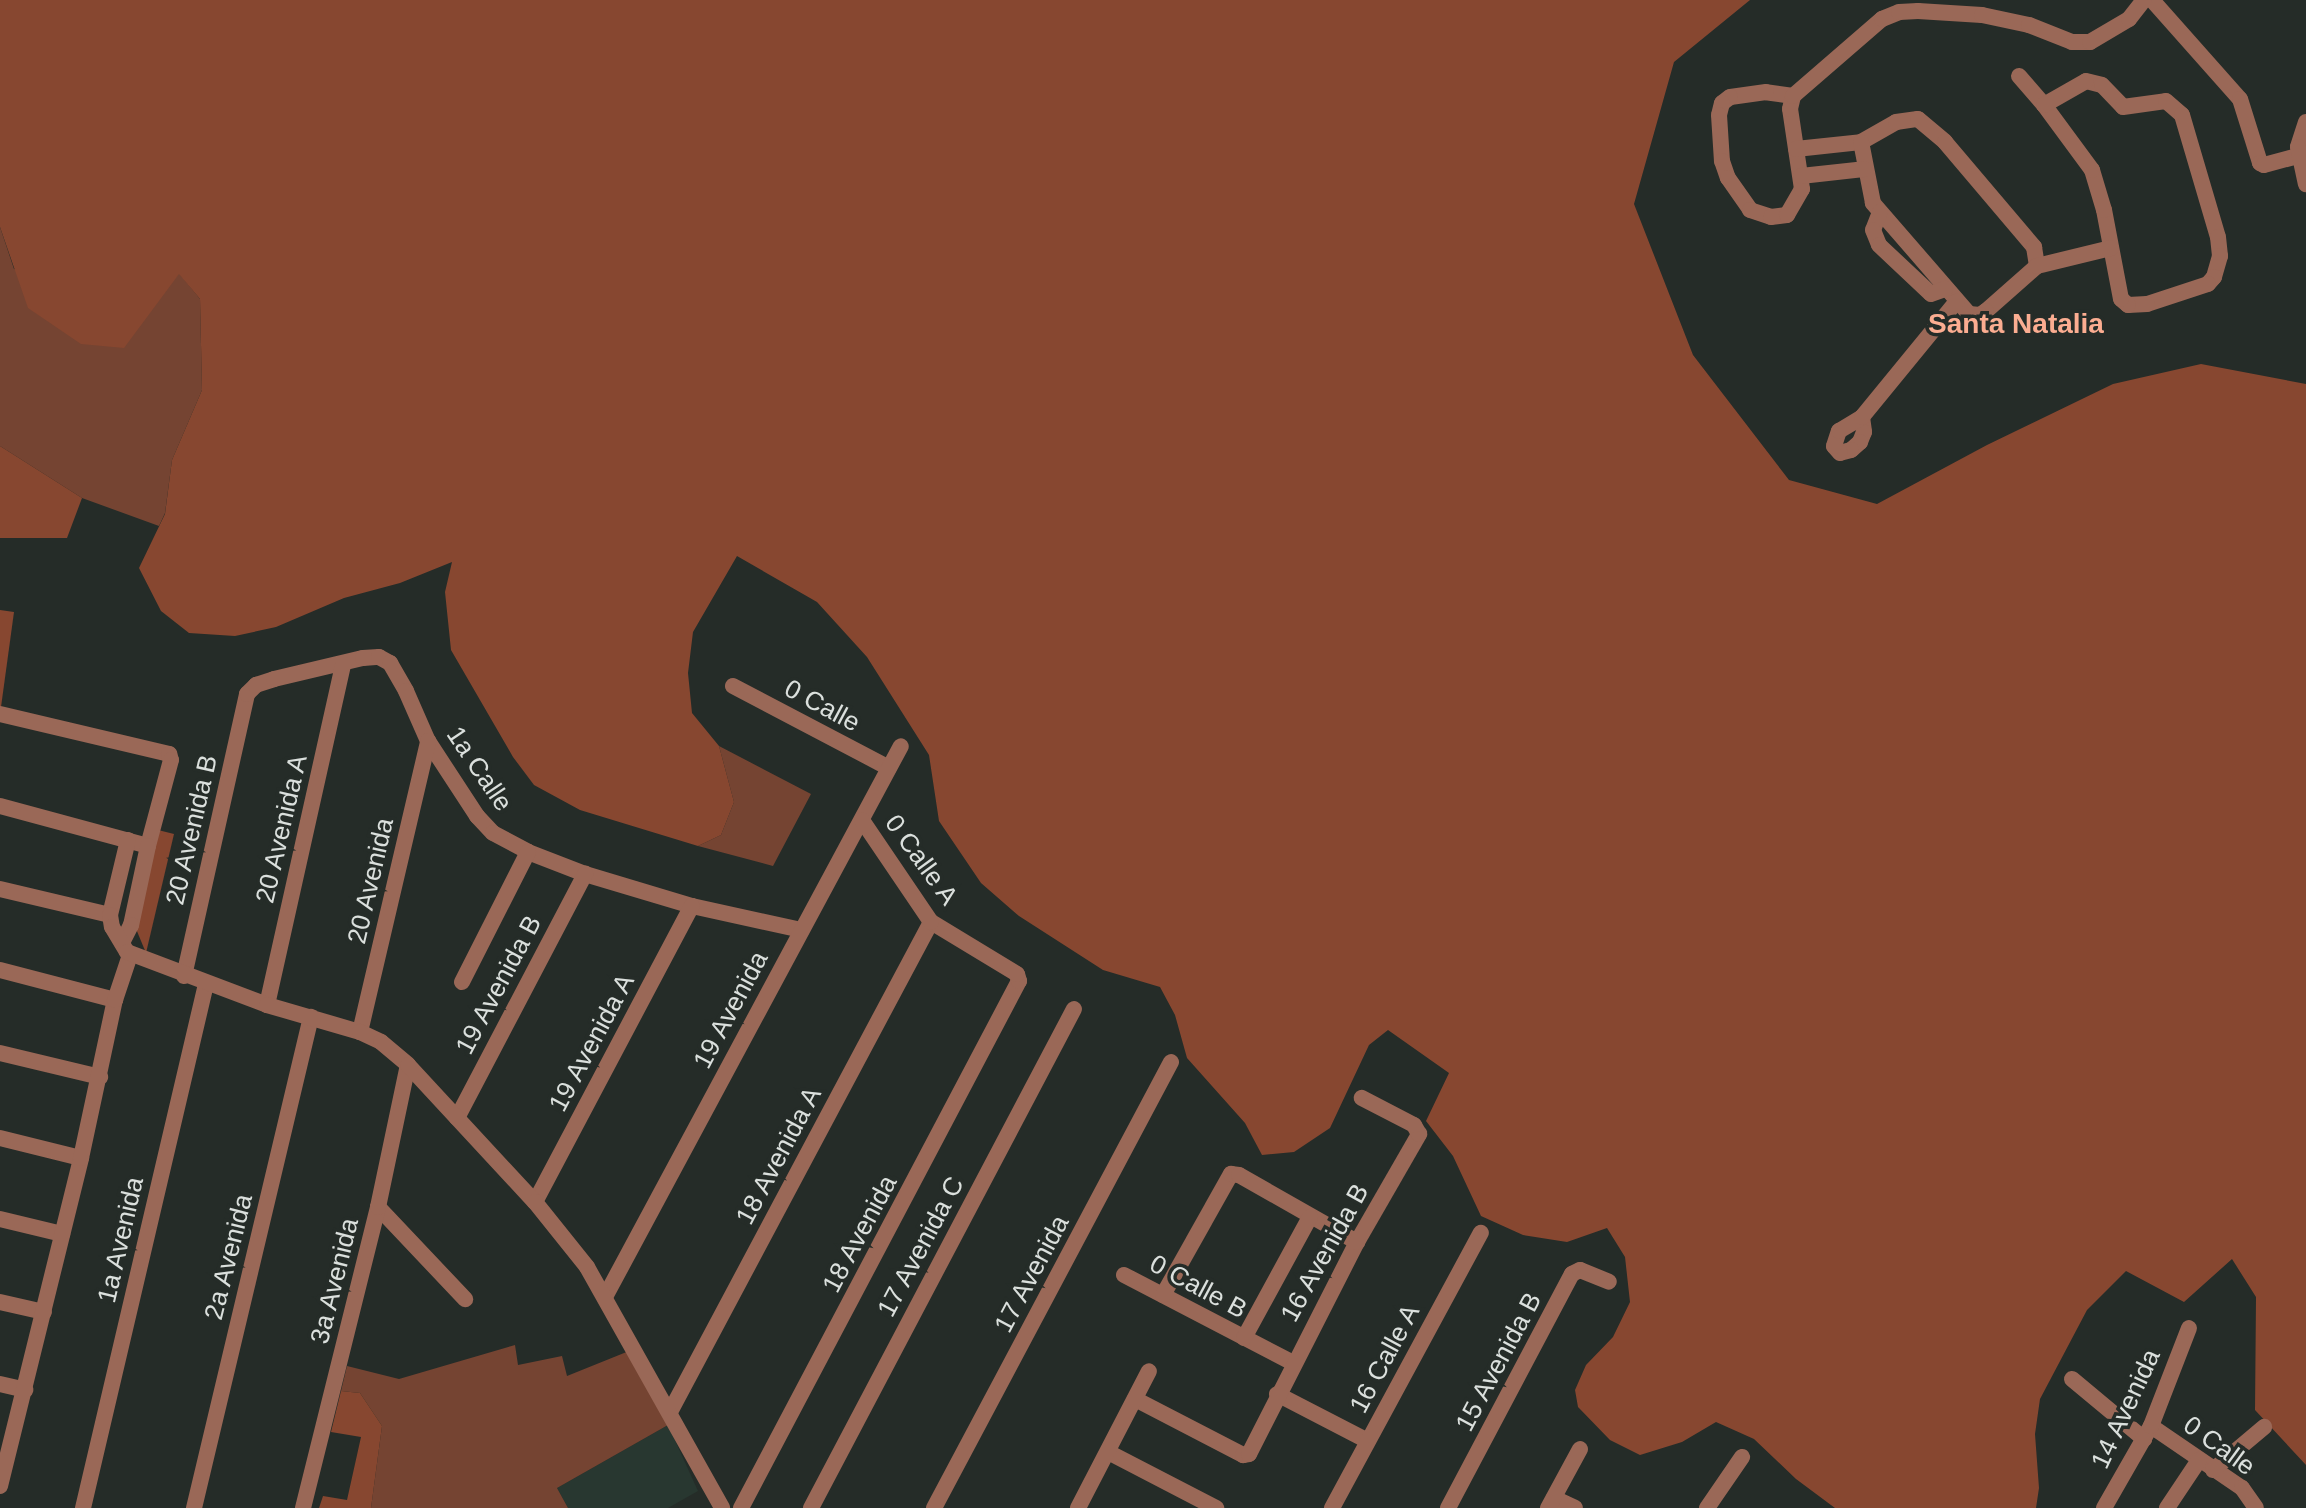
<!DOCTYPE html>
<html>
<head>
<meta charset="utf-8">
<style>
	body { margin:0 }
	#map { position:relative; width:2306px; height:1508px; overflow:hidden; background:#252c28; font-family:Helvetica,sans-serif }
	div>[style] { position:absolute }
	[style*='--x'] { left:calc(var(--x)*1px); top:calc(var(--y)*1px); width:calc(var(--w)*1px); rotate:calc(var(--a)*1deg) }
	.built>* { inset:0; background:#283730 }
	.green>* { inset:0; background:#754432 }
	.forest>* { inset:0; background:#874730 }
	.minor>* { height:16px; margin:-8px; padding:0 8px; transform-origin:8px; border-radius:8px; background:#9a6857 }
	.tertiary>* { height:16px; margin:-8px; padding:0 8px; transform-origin:8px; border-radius:8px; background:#9a6857 }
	span { translate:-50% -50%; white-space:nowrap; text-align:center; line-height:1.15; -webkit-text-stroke:7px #252c28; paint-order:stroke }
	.street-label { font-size:26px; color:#dbe0dd }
	.neighbourhood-label { font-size:28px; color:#fbad91; font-weight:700 }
</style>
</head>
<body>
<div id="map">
	<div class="built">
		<i style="clip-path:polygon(668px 1425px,698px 1491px,668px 1508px,568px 1508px,557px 1488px)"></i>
	</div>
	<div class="green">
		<i style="clip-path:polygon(0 227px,14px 269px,160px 298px,179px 273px,200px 299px,202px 390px,172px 460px,165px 513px,159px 526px,82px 498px,0 446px)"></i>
		<i style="clip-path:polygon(719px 746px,811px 794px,773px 866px,698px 846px,721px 835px,734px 802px)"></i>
		<i style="clip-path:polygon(515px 1345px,518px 1365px,562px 1356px,567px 1376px,629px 1351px,668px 1425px,557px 1488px,568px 1508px,371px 1508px,382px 1426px,360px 1393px,341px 1391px,347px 1366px,399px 1379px)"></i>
	</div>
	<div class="forest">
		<i style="clip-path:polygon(0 0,1750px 0,1674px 62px,1634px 204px,1693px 355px,1789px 480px,1877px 504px,1987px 445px,2113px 384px,2201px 364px,2306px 384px,2306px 1465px,2255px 1410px,2256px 1297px,2232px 1259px,2184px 1302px,2126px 1271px,2087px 1310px,2040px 1399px,2035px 1434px,2039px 1488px,2036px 1508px,1835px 1508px,1796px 1479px,1754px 1439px,1716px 1422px,1682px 1442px,1640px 1455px,1610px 1440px,1578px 1407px,1575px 1390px,1586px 1365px,1613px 1337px,1630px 1302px,1625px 1257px,1607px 1228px,1567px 1242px,1523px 1235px,1481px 1216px,1453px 1156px,1426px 1121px,1449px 1073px,1388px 1030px,1369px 1045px,1330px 1128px,1294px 1152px,1262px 1155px,1245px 1123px,1187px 1058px,1175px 1015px,1160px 987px,1103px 970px,1019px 916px,981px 883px,939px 821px,929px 755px,867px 657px,817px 602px,737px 556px,693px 632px,688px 673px,692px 713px,719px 746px,734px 802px,721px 835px,698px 846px,580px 810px,534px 785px,513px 757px,451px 650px,445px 592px,452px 562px,400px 583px,344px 598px,276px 627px,235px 636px,189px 633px,161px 611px,139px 568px,165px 514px,172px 460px,202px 390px,200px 299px,179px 274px,124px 348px,81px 344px,28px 308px,0 227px)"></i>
		<i style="clip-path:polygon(0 446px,82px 498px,67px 538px,0 538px)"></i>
		<i style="clip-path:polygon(0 610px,14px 612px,1px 707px,0 707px)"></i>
		<i style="clip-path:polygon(158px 830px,174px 834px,146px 953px,134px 924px)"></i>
		<i style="clip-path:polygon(341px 1391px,360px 1393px,382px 1426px,371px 1508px,319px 1508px,323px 1496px,347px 1500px,361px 1437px,331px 1432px)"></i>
	</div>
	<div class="minor">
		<i style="--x:2152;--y:0;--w:132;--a:48.4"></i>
		<i style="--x:2240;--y:99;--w:67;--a:72.6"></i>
		<i style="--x:2260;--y:163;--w:4;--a:27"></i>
		<i style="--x:2264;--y:165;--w:35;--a:-15"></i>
		<i style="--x:2019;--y:76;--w:38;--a:49"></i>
		<i style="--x:2086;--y:81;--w:16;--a:14"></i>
		<i style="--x:2102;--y:85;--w:30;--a:46"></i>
		<i style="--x:2123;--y:107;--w:43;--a:-7.9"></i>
		<i style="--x:2166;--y:101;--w:21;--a:41"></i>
		<i style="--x:2182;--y:115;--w:127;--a:73.6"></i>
		<i style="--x:2218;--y:237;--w:19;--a:84"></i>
		<i style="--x:2220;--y:256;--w:22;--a:106"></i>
		<i style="--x:2214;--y:277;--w:9;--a:131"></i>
		<i style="--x:2208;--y:284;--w:64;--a:161.8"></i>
		<i style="--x:2147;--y:304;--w:19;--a:177"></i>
		<i style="--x:2128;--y:305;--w:9;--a:-139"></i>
		<i style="--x:2121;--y:299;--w:91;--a:-100.8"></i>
		<i style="--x:2104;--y:210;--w:42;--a:-106.7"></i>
		<i style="--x:2092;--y:170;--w:81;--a:-126.4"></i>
		<i style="--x:2044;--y:105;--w:48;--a:-29.7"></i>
		<i style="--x:1793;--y:96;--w:27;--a:-172"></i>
		<i style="--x:1766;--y:92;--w:36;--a:172"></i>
		<i style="--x:1730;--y:97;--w:10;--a:143"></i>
		<i style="--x:1722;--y:103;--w:12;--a:104"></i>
		<i style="--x:1719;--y:115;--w:46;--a:86.3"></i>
		<i style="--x:1722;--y:161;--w:18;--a:71"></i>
		<i style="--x:1728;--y:178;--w:39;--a:55"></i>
		<i style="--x:1750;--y:210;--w:22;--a:18"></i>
		<i style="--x:1771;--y:217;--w:16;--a:-7"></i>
		<i style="--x:1787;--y:215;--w:30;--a:-60"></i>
		<i style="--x:1802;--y:189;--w:81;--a:-98.5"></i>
		<i style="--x:1790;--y:109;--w:13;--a:-77"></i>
		<i style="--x:1793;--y:96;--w:118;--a:-40.9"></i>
		<i style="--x:1882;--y:19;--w:18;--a:-22"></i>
		<i style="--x:1899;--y:12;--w:19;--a:-3"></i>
		<i style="--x:1918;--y:11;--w:64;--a:3.6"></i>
		<i style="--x:1982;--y:15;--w:48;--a:12"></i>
		<i style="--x:2029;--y:25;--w:46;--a:21.6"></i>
		<i style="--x:2072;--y:42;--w:18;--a:0"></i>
		<i style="--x:2090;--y:42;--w:45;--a:-30.5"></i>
		<i style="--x:2129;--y:19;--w:24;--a:-52"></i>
		<i style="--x:2306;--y:122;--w:26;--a:108"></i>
		<i style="--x:2298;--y:147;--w:38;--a:78"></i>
		<i style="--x:1796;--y:149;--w:65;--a:-6.1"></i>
		<i style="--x:1861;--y:142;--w:40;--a:-29.7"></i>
		<i style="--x:1896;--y:122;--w:22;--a:-8"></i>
		<i style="--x:1918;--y:119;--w:35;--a:40"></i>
		<i style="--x:1945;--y:142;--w:138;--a:49.7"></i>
		<i style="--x:2034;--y:247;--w:19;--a:81"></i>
		<i style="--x:2037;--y:266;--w:68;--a:138.6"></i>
		<i style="--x:1986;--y:311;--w:7;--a:146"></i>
		<i style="--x:1980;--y:315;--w:11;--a:-175"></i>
		<i style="--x:1969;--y:314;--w:147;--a:-130.9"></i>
		<i style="--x:1873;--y:203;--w:62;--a:-101.1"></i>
		<i style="--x:1801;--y:176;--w:63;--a:-6.3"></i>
		<i style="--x:1880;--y:212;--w:19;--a:111"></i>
		<i style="--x:1873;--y:230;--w:16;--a:68"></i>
		<i style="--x:1879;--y:245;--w:71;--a:43.3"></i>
		<i style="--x:1931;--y:294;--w:15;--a:-20"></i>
		<i style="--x:2037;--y:266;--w:76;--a:-13.7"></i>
		<i style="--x:1862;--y:417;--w:15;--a:82"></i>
		<i style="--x:1864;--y:432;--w:11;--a:112"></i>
		<i style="--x:1860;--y:442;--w:12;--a:138"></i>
		<i style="--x:1851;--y:450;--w:11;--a:165"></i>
		<i style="--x:1840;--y:453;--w:9;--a:-131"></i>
		<i style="--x:1834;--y:446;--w:16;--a:-72"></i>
		<i style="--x:1839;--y:431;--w:27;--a:-31"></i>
		<i style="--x:1862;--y:417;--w:149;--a:-50.7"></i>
		<i style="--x:733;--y:686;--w:176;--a:27.7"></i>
		<i style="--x:0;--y:714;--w:174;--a:13.3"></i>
		<i style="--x:169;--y:754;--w:6;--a:72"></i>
		<i style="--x:171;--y:760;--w:89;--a:105"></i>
		<i style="--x:0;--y:889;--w:113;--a:13.3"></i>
		<i style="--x:0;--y:970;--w:119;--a:14.6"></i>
		<i style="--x:184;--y:976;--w:289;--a:-77.4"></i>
		<i style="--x:247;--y:694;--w:13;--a:-45"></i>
		<i style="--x:256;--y:685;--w:19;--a:-18"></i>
		<i style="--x:274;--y:679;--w:91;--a:-13.3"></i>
		<i style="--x:363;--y:658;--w:16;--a:-4"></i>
		<i style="--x:379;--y:657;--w:13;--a:29"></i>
		<i style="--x:390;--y:663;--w:32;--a:60"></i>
		<i style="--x:406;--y:691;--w:55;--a:66.3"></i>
		<i style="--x:428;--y:741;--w:90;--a:56.8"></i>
		<i style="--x:477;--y:816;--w:23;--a:47"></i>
		<i style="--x:493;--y:833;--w:40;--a:28"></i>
		<i style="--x:528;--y:852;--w:61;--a:21.1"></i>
		<i style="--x:585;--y:874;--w:112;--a:16.7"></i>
		<i style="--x:692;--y:906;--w:112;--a:12.4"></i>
		<i style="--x:462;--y:982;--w:146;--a:-63.1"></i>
		<i style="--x:267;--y:1005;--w:349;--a:-77.4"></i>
		<i style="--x:360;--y:1032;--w:299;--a:-76.8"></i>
		<i style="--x:0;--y:1053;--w:103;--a:13.5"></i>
		<i style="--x:457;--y:1118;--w:276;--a:-62.3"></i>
		<i style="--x:0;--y:1138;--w:83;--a:13.9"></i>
		<i style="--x:535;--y:1202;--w:335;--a:-62.1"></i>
		<i style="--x:378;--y:1207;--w:127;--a:46.6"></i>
		<i style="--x:0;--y:1219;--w:64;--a:13.6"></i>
		<i style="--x:1124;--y:1275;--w:191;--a:27.5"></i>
		<i style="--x:1163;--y:1295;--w:139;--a:-60.7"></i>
		<i style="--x:1231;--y:1174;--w:8;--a:7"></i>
		<i style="--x:1239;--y:1175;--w:136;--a:29.6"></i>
		<i style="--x:605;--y:1297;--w:625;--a:-61.76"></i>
		<i style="--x:0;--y:1302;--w:45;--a:12.8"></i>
		<i style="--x:1244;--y:1338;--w:138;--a:-61.4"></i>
		<i style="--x:2072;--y:1379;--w:94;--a:39.8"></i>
		<i style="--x:0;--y:1384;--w:26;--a:13"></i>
		<i style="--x:1277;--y:1394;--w:102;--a:27.3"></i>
		<i style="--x:1135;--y:1399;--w:122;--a:27.4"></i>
		<i style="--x:1243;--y:1455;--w:6;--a:-9"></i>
		<i style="--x:1249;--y:1454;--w:238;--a:-63"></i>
		<i style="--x:1357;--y:1242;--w:125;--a:-60.1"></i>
		<i style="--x:1419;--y:1134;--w:10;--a:-119"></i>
		<i style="--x:1414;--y:1125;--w:59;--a:-152.6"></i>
		<i style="--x:670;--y:1412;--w:555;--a:-61.96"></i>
		<i style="--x:2151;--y:1426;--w:110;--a:34.3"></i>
		<i style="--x:2242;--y:1488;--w:24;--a:55"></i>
		<i style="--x:1108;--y:1452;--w:122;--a:27.4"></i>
		<i style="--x:2213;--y:1470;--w:67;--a:-40.1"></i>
		<i style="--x:0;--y:1486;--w:338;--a:-76.1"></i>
		<i style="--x:81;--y:1158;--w:162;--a:-77.9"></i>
		<i style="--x:115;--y:1000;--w:47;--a:-71.6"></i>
		<i style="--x:1554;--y:1498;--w:23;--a:25"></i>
		<i style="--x:83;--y:1508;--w:538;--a:-76.79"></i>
		<i style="--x:194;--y:1508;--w:505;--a:-76.6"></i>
		<i style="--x:303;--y:1508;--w:310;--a:-76"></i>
		<i style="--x:378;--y:1207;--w:145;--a:-78.1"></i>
		<i style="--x:741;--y:1508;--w:596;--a:-62.19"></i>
		<i style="--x:1019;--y:981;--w:7;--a:-106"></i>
		<i style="--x:1017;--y:974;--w:100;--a:-148.8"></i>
		<i style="--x:931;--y:922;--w:123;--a:-124.1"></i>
		<i style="--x:811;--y:1508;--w:564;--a:-62.21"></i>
		<i style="--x:934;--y:1508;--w:505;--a:-62.01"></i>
		<i style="--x:1078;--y:1508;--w:154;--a:-62.6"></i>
		<i style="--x:1332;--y:1508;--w:313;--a:-61.6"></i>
		<i style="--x:1448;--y:1508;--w:265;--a:-62.1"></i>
		<i style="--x:1572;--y:1274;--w:9;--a:-27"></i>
		<i style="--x:1580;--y:1270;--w:31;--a:22"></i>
		<i style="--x:1548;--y:1508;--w:67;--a:-61.5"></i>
		<i style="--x:1707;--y:1508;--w:62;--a:-55.5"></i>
		<i style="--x:2104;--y:1508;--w:95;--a:-60.2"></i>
		<i style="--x:2151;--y:1426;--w:105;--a:-68.8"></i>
		<i style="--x:2167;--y:1508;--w:58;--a:-56.3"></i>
	</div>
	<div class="tertiary">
		<i style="--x:0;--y:806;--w:153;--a:15.1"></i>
		<i style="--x:148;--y:846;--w:81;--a:102.1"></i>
		<i style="--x:131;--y:925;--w:20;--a:117"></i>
		<i style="--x:128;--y:840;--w:77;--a:103.5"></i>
		<i style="--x:110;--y:915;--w:12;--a:81"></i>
		<i style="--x:112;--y:927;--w:29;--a:59"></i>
		<i style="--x:127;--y:952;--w:150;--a:20.7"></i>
		<i style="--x:267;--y:1005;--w:97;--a:16.2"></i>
		<i style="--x:360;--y:1032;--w:23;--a:25"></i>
		<i style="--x:381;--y:1042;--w:35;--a:40"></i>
		<i style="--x:408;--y:1065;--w:187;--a:47.2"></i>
		<i style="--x:535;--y:1202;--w:83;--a:51.3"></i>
		<i style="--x:587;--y:1267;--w:276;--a:60.7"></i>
	</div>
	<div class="street-label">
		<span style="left:822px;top:706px;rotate:28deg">0 Calle</span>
		<span style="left:479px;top:769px;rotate:56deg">1a Calle</span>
		<span style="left:282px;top:829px;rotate:-77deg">20 Avenida A</span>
		<span style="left:192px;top:830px;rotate:-77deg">20 Avenida B</span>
		<span style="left:921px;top:860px;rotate:54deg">0 Calle A</span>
		<span style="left:371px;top:881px;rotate:-77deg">20 Avenida</span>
		<span style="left:499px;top:985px;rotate:-62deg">19 Avenida B</span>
		<span style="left:731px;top:1010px;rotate:-62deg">19 Avenida</span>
		<span style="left:592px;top:1043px;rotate:-62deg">19 Avenida A</span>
		<span style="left:779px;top:1156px;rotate:-62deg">18 Avenida A</span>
		<span style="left:860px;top:1234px;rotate:-62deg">18 Avenida</span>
		<span style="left:121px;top:1240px;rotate:-77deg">1a Avenida</span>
		<span style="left:921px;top:1247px;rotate:-62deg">17 Avenida C</span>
		<span style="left:1325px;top:1253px;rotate:-61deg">16 Avenida B</span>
		<span style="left:229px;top:1257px;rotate:-76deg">2a Avenida</span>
		<span style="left:1032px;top:1274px;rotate:-62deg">17 Avenida</span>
		<span style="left:335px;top:1281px;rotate:-76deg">3a Avenida</span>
		<span style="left:1198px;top:1287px;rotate:28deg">0 Calle B</span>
		<span style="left:1385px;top:1359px;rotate:-62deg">16 Calle A</span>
		<span style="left:1499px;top:1362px;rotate:-62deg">15 Avenida B</span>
		<span style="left:2126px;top:1409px;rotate:-65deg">14 Avenida</span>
		<span style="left:2219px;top:1446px;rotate:36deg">0 Calle</span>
	</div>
	<div class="neighbourhood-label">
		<span style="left:2016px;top:324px">Santa Natalia</span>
	</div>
</div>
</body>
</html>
